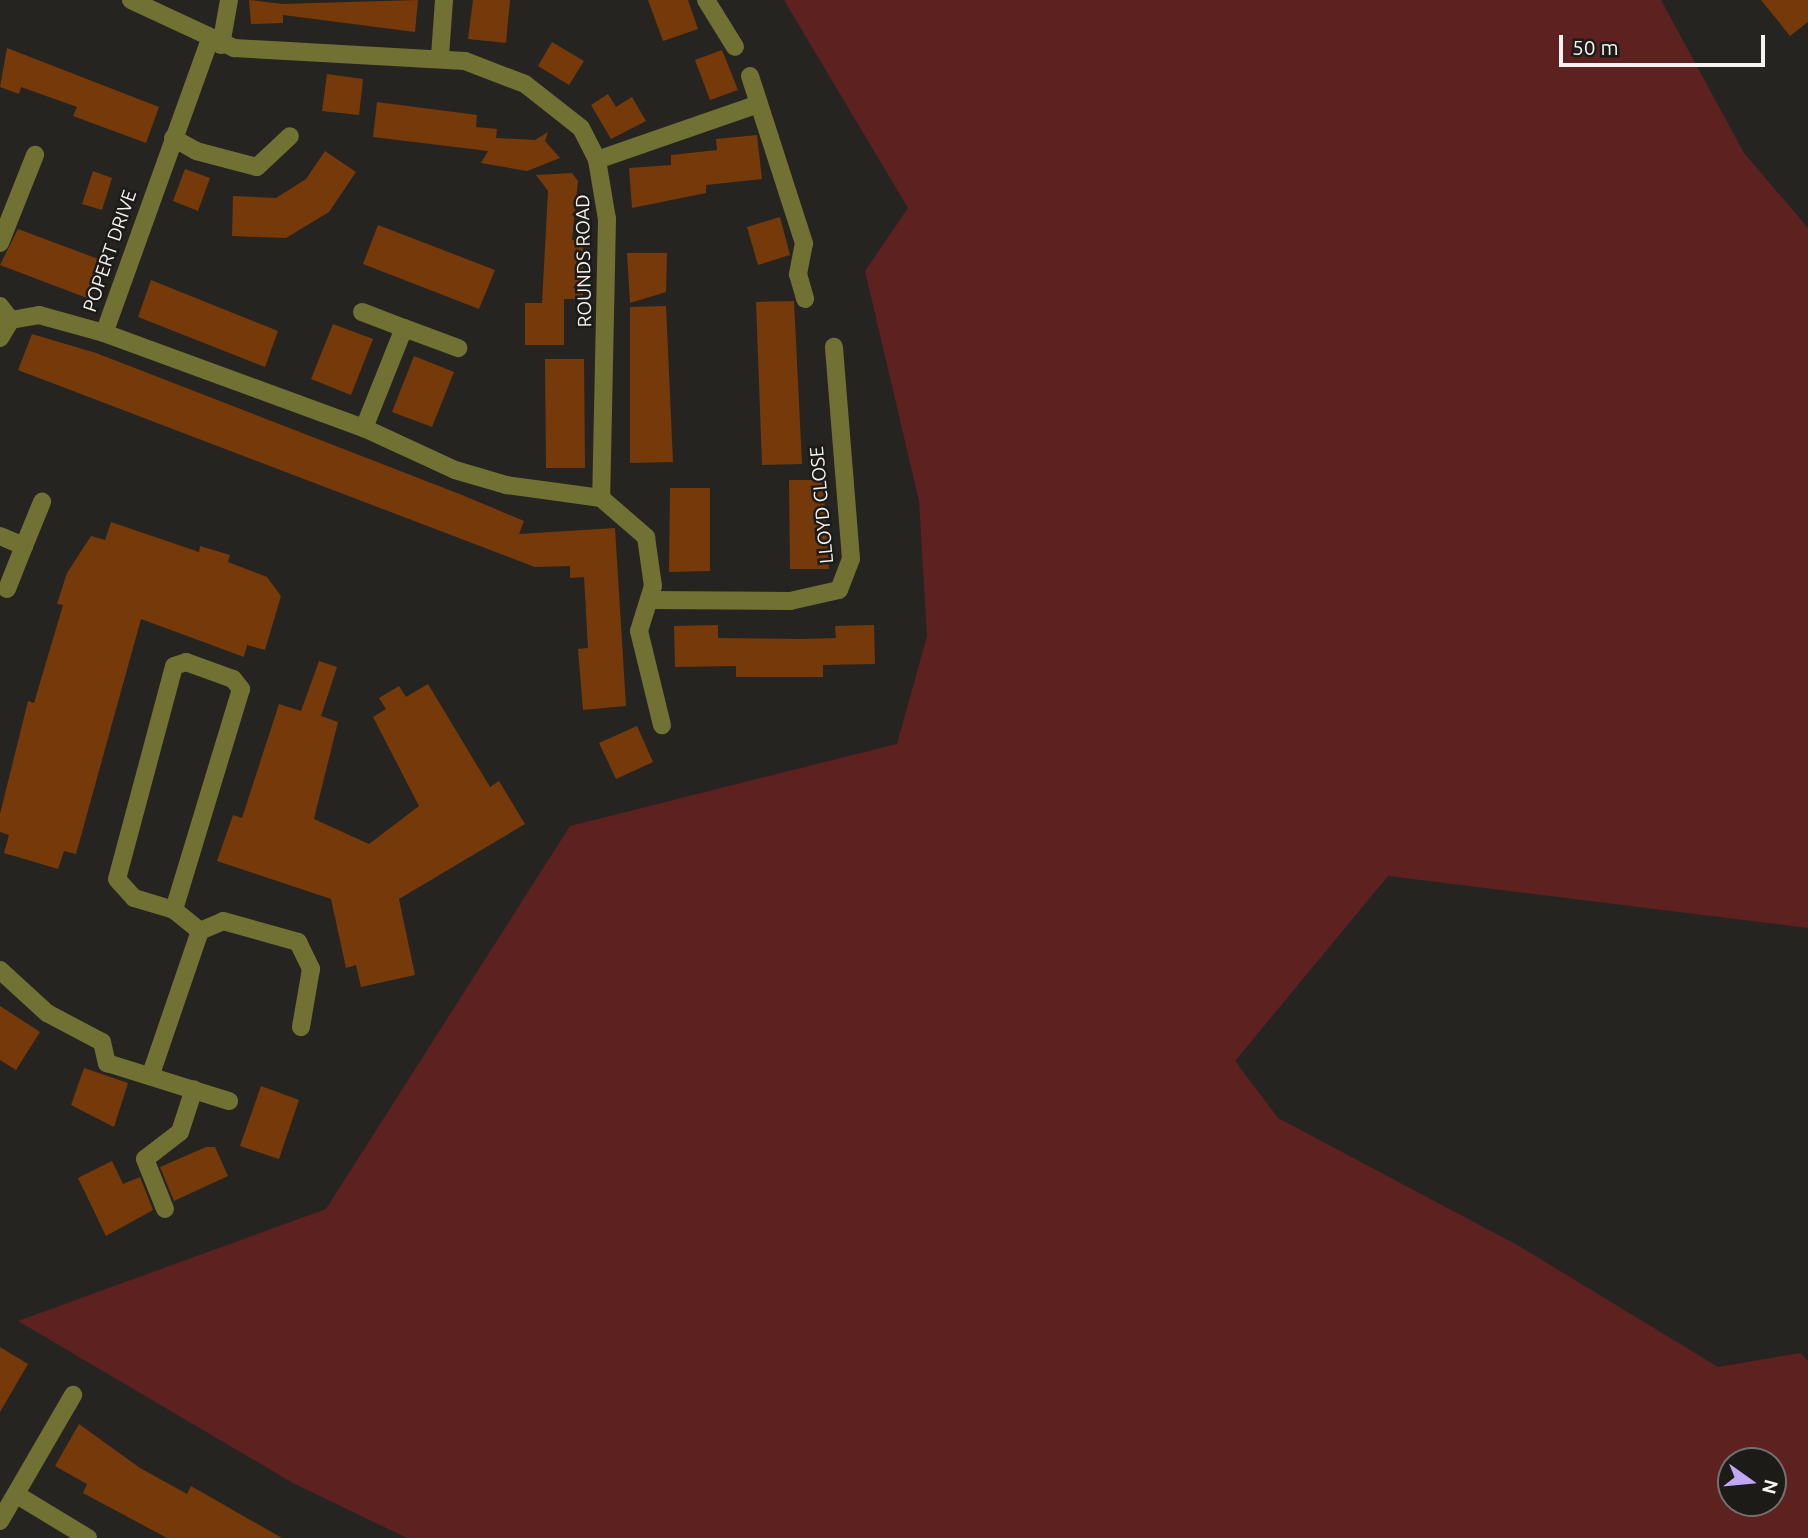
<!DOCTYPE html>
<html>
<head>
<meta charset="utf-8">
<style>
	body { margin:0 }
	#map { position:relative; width:1808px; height:1538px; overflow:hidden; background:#262421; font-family:Ubuntu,sans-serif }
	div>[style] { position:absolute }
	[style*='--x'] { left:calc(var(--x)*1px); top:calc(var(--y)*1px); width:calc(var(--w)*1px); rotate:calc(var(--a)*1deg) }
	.green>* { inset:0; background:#5d2120 }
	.building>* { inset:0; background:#763909 }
	.minor>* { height:18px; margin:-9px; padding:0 9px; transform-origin:9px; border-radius:9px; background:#717133 }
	span { translate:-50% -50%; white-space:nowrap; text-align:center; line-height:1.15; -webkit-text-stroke:5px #1c1b18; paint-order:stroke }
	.street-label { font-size:19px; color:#f4f3f1 }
	.north { position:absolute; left:1717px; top:1447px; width:70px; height:70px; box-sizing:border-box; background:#1c1b18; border:2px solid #72716f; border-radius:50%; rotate:105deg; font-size:19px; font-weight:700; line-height:28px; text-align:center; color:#f4f3f1 }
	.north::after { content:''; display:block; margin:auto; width:24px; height:32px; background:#c0a8f3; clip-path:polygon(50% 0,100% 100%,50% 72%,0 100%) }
	.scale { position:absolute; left:1559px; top:35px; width:206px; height:32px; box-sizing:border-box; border:4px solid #f4f3f1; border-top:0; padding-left:9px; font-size:21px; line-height:24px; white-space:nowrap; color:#f4f3f1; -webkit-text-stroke:5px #1c1b18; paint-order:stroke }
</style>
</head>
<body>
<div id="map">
	<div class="green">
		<i style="clip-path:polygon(evenodd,784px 0,1661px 0,1744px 153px,1808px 228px,1808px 928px,1388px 876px,1235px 1061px,1278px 1118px,1519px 1246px,1718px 1367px,1800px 1353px,1808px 1361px,1808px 1538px,407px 1538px,293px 1483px,18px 1321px,326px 1209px,570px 826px,897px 744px,927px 636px,919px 501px,865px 271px,908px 208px,784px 0,1731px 1461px,1773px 1461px,1773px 1503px,1731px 1503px,1731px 1461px)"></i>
	</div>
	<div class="building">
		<i style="clip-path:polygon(249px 0,282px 4px,418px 0,415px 32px,283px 15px,283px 23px,251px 24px)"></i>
		<i style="clip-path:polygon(473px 0,510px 0,506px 43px,468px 39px)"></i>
		<i style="clip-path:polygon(648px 0,688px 0,698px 29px,663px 41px)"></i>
		<i style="clip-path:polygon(1761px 0,1808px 0,1808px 22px,1790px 36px)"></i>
		<i style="clip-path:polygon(552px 42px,584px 61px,569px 85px,538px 66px)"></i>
		<i style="clip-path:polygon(7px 48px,159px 107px,146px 143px,73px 116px,77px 107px,21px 87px,19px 94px,0 87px)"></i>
		<i style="clip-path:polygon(722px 50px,738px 90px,710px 100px,695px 60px)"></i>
		<i style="clip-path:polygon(327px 74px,363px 79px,359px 115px,322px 111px)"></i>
		<i style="clip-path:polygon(608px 94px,616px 107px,632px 97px,646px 121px,611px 139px,591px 105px)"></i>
		<i style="clip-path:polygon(377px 102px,477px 115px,476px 127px,497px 129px,496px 138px,535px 140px,548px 132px,545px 141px,560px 158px,527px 171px,481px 163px,488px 151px,373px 137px)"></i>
		<i style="clip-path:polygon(757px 135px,762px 179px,706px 185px,706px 193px,632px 208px,629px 168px,671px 165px,671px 155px,717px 150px,716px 139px)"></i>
		<i style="clip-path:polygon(325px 151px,356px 172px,329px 212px,286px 238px,232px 236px,233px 196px,276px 198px,306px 179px)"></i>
		<i style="clip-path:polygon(185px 169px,210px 178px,198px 211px,173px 201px)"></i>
		<i style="clip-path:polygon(93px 171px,112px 178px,102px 210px,82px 204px)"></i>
		<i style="clip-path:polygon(572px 173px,578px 181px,572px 240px,583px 240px,583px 299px,564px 299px,564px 345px,525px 345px,525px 303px,542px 303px,548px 191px,536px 175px)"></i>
		<i style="clip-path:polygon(780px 217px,790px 255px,758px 265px,747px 227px)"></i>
		<i style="clip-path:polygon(378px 225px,495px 270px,479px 309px,363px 264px)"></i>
		<i style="clip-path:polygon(18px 229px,101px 260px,87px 298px,0 265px)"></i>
		<i style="clip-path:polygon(627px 253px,667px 253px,666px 292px,630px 303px)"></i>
		<i style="clip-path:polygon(151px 280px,278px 331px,265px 367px,138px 317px)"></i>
		<i style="clip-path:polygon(794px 301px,802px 464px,762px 465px,756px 302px)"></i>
		<i style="clip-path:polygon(666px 306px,673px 462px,630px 463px,630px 307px)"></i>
		<i style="clip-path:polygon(333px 324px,373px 339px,351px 395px,311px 379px)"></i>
		<i style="clip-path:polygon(32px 334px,96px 353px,462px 495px,524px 521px,519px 534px,615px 528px,626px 706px,583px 710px,578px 649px,588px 648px,584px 577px,570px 578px,570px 566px,535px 567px,18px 370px)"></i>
		<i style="clip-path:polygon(414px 356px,454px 372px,432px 427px,392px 412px)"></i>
		<i style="clip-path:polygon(545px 359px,584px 359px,585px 468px,546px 468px)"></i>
		<i style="clip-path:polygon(789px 480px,823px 480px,829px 569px,790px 569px)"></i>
		<i style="clip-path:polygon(670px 488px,710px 488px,710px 571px,669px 572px)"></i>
		<i style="clip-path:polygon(111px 522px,199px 552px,200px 546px,230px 555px,228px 562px,267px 577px,281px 596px,265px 650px,247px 645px,244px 657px,141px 619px,76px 854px,64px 851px,58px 869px,4px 853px,9px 835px,0 832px,0 814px,28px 701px,34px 703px,63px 605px,57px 604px,67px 573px,91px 536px,105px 540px)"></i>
		<i style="clip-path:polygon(718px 625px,718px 638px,801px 639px,836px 638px,835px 626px,874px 625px,875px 664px,823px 665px,823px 677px,736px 677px,736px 666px,675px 667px,674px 626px)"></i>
		<i style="clip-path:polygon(319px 661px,337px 667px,321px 716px,338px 722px,314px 819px,369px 844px,419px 806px,373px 717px,386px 709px,379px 698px,399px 686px,406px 697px,428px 684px,490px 787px,499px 781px,525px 824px,399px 899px,415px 975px,361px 987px,356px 965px,346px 968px,331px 899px,217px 861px,233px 815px,242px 818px,279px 704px,301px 711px)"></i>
		<i style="clip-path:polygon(637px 726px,653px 762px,616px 779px,599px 743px)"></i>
		<i style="clip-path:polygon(0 1006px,40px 1032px,16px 1070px,0 1060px)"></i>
		<i style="clip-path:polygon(84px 1068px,128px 1083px,114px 1127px,71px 1105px)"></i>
		<i style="clip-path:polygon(261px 1086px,299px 1100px,279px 1159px,240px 1146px)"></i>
		<i style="clip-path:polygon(206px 1147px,215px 1147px,228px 1176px,174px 1201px,160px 1167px)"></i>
		<i style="clip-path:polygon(112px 1161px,123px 1184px,140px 1177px,153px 1210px,106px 1236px,78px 1178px)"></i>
		<i style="clip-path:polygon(0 1347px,28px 1364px,0 1412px)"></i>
		<i style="clip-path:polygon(79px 1424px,140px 1468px,187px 1494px,191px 1486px,282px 1538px,167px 1538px,83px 1493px,87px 1484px,55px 1466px)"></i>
	</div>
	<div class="minor">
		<i style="--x:131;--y:0;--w:114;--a:25"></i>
		<i style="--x:234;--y:48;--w:231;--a:3.2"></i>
		<i style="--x:465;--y:61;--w:64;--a:21"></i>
		<i style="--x:525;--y:84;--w:71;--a:38.2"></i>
		<i style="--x:581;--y:128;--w:36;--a:63"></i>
		<i style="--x:597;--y:160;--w:60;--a:80.4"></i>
		<i style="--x:607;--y:219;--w:279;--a:91.2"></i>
		<i style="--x:601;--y:498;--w:60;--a:40.9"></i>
		<i style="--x:646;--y:537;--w:49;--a:81.9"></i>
		<i style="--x:653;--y:586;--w:47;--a:107.3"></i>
		<i style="--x:639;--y:631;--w:97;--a:76.3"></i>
		<i style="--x:706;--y:0;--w:55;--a:58.3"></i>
		<i style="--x:209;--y:42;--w:309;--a:109.8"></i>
		<i style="--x:104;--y:333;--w:277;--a:20.1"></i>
		<i style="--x:364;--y:428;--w:100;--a:24.8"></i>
		<i style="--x:455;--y:470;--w:53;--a:16.4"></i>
		<i style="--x:506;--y:485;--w:96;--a:7.8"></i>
		<i style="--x:221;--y:45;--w:46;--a:-79.9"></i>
		<i style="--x:440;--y:56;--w:56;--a:-85.9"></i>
		<i style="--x:750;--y:76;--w:176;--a:72.1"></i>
		<i style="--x:804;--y:243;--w:32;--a:101"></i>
		<i style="--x:798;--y:274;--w:26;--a:74"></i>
		<i style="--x:173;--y:138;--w:26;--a:29"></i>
		<i style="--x:196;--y:151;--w:63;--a:14.7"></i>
		<i style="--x:257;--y:167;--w:45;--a:-43.2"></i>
		<i style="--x:597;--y:160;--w:171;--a:-19.1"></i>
		<i style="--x:0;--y:243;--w:95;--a:-68.3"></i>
		<i style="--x:0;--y:306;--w:18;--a:52"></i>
		<i style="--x:362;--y:312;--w:45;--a:20.9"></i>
		<i style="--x:404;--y:328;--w:108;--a:111.8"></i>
		<i style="--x:404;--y:328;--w:58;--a:20.3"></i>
		<i style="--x:0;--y:338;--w:21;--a:-59"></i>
		<i style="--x:11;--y:320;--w:28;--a:-10"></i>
		<i style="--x:39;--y:315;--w:67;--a:15.5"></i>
		<i style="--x:0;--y:536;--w:26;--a:23"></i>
		<i style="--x:24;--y:546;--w:48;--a:-67.8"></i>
		<i style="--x:7;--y:589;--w:46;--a:-68.4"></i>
		<i style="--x:649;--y:600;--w:141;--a:0.4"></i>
		<i style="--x:790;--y:601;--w:50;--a:-12.7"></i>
		<i style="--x:839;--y:590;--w:33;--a:-69"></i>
		<i style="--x:851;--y:559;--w:213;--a:-94.6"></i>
		<i style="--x:200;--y:931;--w:25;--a:-23"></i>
		<i style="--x:223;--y:921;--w:78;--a:15.6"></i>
		<i style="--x:298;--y:942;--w:30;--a:64"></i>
		<i style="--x:311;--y:969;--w:59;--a:99.8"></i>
		<i style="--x:0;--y:970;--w:64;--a:42.5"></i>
		<i style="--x:47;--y:1013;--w:62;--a:27.8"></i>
		<i style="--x:102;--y:1042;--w:22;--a:77"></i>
		<i style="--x:107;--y:1063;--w:128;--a:17.3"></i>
		<i style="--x:151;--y:1074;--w:151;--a:-71.1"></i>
		<i style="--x:200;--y:931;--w:33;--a:-141"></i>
		<i style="--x:174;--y:910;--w:42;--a:-163.3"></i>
		<i style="--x:134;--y:898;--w:25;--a:-132"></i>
		<i style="--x:117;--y:879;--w:220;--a:-75"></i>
		<i style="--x:174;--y:666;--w:13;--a:-18"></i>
		<i style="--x:186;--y:662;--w:50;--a:19.9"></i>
		<i style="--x:233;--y:679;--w:13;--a:51"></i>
		<i style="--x:241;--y:689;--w:231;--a:106.9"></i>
		<i style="--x:165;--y:1209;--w:54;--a:-111.8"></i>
		<i style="--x:145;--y:1159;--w:44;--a:-37.6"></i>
		<i style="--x:180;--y:1132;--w:45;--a:-72"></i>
		<i style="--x:17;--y:1495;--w:83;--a:31.2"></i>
		<i style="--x:0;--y:1521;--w:146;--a:-59.9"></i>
	</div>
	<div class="street-label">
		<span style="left:110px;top:251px;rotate:-71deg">POPERT DRIVE</span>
		<span style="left:584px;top:261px;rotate:-91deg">ROUNDS ROAD</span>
		<span style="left:822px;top:505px;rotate:-95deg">LLOYD CLOSE</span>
	</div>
	<div class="north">N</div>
	<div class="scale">50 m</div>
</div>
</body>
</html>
